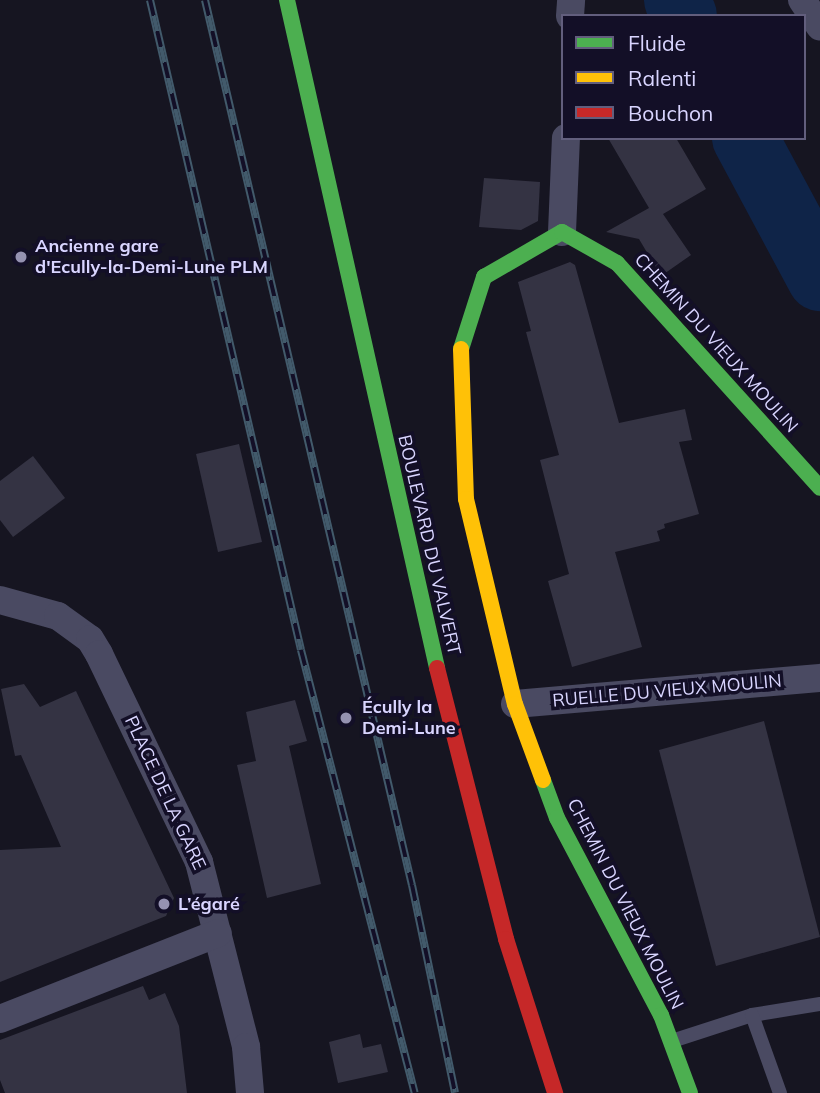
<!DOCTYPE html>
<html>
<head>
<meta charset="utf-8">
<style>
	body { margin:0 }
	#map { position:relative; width:820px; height:1093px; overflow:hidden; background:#161521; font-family:Mulish,sans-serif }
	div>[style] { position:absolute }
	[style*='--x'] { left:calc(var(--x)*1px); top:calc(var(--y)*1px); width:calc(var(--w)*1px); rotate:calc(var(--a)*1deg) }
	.river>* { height:66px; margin:-33px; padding:0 33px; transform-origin:33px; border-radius:33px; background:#0f2448 }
	.building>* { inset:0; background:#343343 }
	.lane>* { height:14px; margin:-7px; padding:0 7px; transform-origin:7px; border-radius:7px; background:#4a4a62 }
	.street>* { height:28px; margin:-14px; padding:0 14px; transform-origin:14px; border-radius:14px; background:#4a4a62 }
	.fast>* { height:16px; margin:-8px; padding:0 8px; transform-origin:8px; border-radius:8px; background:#4caf50 }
	.slow>* { height:16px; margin:-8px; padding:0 8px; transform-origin:8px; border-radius:8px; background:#ffc107 }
	.jam>* { height:16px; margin:-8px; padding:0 8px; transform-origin:8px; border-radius:8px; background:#c62828 }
	.rail>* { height:8px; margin-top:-4px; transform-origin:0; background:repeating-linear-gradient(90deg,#130f27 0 16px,#425a6b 0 32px); box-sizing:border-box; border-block:2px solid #425a6b }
	.dots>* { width:19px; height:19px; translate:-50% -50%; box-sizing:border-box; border:4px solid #130f27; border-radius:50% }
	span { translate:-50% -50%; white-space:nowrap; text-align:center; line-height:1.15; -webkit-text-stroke:7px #130f27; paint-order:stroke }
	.poi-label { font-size:18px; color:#d9d5ff; font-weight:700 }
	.left { translate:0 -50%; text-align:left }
	.street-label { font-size:18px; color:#d9d5ff }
	.legend { position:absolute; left:561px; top:14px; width:245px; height:126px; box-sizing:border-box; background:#130f27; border:2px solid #625e7d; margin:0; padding:9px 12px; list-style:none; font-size:21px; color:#d9d5ff }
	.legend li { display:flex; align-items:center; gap:14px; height:35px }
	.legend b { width:35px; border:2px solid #625e7d }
</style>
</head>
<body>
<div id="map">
	<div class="river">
		<i style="--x:677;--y:0;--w:17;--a:66"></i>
		<i style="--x:745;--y:138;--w:159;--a:61.8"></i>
	</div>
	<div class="building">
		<i style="clip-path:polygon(608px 138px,676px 138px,706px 189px,663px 214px,691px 255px,661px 276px,639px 239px,606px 232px,649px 208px)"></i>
		<i style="clip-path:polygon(484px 178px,540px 182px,538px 221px,521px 230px,479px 227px)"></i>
		<i style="clip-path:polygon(570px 262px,575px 265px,619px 423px,685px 409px,692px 440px,679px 442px,699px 514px,664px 524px,665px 528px,657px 531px,660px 541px,615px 552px,642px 647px,572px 667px,548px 581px,569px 574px,540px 460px,559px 455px,526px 332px,531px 331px,518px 282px)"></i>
		<i style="clip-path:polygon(239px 444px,262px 542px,218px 552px,196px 454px)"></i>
		<i style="clip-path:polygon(33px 456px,65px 498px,13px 537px,0 520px,0 481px)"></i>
		<i style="clip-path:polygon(24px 684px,40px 707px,76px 691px,174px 898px,166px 916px,0 982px,0 850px,61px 847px,21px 755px,15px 756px,1px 689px)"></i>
		<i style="clip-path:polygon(295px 700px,307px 741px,289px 746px,321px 884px,267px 898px,237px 765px,256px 761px,246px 712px)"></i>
		<i style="clip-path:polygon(764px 721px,820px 937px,716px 966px,659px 750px)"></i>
		<i style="clip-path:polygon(143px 986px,149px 1000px,165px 993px,179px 1026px,187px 1093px,5px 1093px,0 1080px,0 1040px)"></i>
		<i style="clip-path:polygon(360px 1034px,363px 1048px,381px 1044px,388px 1072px,338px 1083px,329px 1042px)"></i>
	</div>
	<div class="lane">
		<i style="--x:752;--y:1015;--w:69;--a:-9.2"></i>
		<i style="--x:672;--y:1041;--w:84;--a:-18"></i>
		<i style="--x:752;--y:1015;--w:83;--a:70.3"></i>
	</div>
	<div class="street">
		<i style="--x:802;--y:0;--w:32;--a:56"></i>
		<i style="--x:570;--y:16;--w:16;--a:-86"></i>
		<i style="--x:562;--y:232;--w:94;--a:-87.6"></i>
		<i style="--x:0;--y:600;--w:60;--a:15.4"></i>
		<i style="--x:58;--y:616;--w:39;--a:36"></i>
		<i style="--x:90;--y:639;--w:17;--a:59"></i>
		<i style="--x:99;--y:654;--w:231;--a:64.3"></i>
		<i style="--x:199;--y:862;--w:191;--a:75.7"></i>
		<i style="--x:246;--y:1047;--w:46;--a:85"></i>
		<i style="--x:515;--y:704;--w:306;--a:-4.9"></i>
		<i style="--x:0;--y:1019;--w:234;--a:-21.5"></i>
	</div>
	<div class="fast">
		<i style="--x:287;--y:0;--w:685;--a:77.34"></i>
		<i style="--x:461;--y:349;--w:76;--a:-72.3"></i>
		<i style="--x:484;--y:277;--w:90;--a:-30"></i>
		<i style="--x:562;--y:232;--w:63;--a:29.4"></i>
		<i style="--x:617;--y:263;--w:303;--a:47.9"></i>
		<i style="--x:543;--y:780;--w:40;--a:69.8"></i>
		<i style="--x:557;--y:818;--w:223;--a:62.2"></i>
		<i style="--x:661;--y:1015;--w:83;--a:69.6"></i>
	</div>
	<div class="slow">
		<i style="--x:461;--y:349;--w:150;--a:88.1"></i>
		<i style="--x:466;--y:499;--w:211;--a:76.6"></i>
		<i style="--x:515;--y:704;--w:81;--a:69.8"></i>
	</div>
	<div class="jam">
		<i style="--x:437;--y:668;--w:280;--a:75.7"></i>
		<i style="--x:506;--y:939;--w:162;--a:72.3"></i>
	</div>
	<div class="rail">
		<i style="--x:150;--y:0;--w:667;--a:76.92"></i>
		<i style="--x:301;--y:650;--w:457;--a:75.6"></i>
		<i style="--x:205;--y:0;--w:909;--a:76.84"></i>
		<i style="--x:412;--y:885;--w:212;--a:78.3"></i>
	</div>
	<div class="dots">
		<i style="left:21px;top:257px;background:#9592b1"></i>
		<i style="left:346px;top:718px;background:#9592b1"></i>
		<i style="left:164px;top:904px;background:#9592b1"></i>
	</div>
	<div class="poi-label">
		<span class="left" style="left:35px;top:257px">Ancienne gare<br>d'Ecully-la-Demi-Lune PLM</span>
		<span class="left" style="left:362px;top:718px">Écully la<br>Demi-Lune</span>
		<span class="left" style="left:178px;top:904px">L’égaré</span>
	</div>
	<div class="street-label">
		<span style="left:716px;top:343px;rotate:48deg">CHEMIN DU VIEUX MOULIN</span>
		<span style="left:429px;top:545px;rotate:77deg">BOULEVARD DU VALVERT</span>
		<span style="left:667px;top:691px;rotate:-5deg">RUELLE DU VIEUX MOULIN</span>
		<span style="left:165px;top:793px;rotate:65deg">PLACE DE LA GARE</span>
		<span style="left:625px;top:904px;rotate:63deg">CHEMIN DU VIEUX MOULIN</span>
	</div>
	<ul class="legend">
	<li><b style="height:9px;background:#4caf50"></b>Fluide</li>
	<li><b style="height:9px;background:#ffc107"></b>Ralenti</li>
	<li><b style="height:9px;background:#c62828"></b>Bouchon</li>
	</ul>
</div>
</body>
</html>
